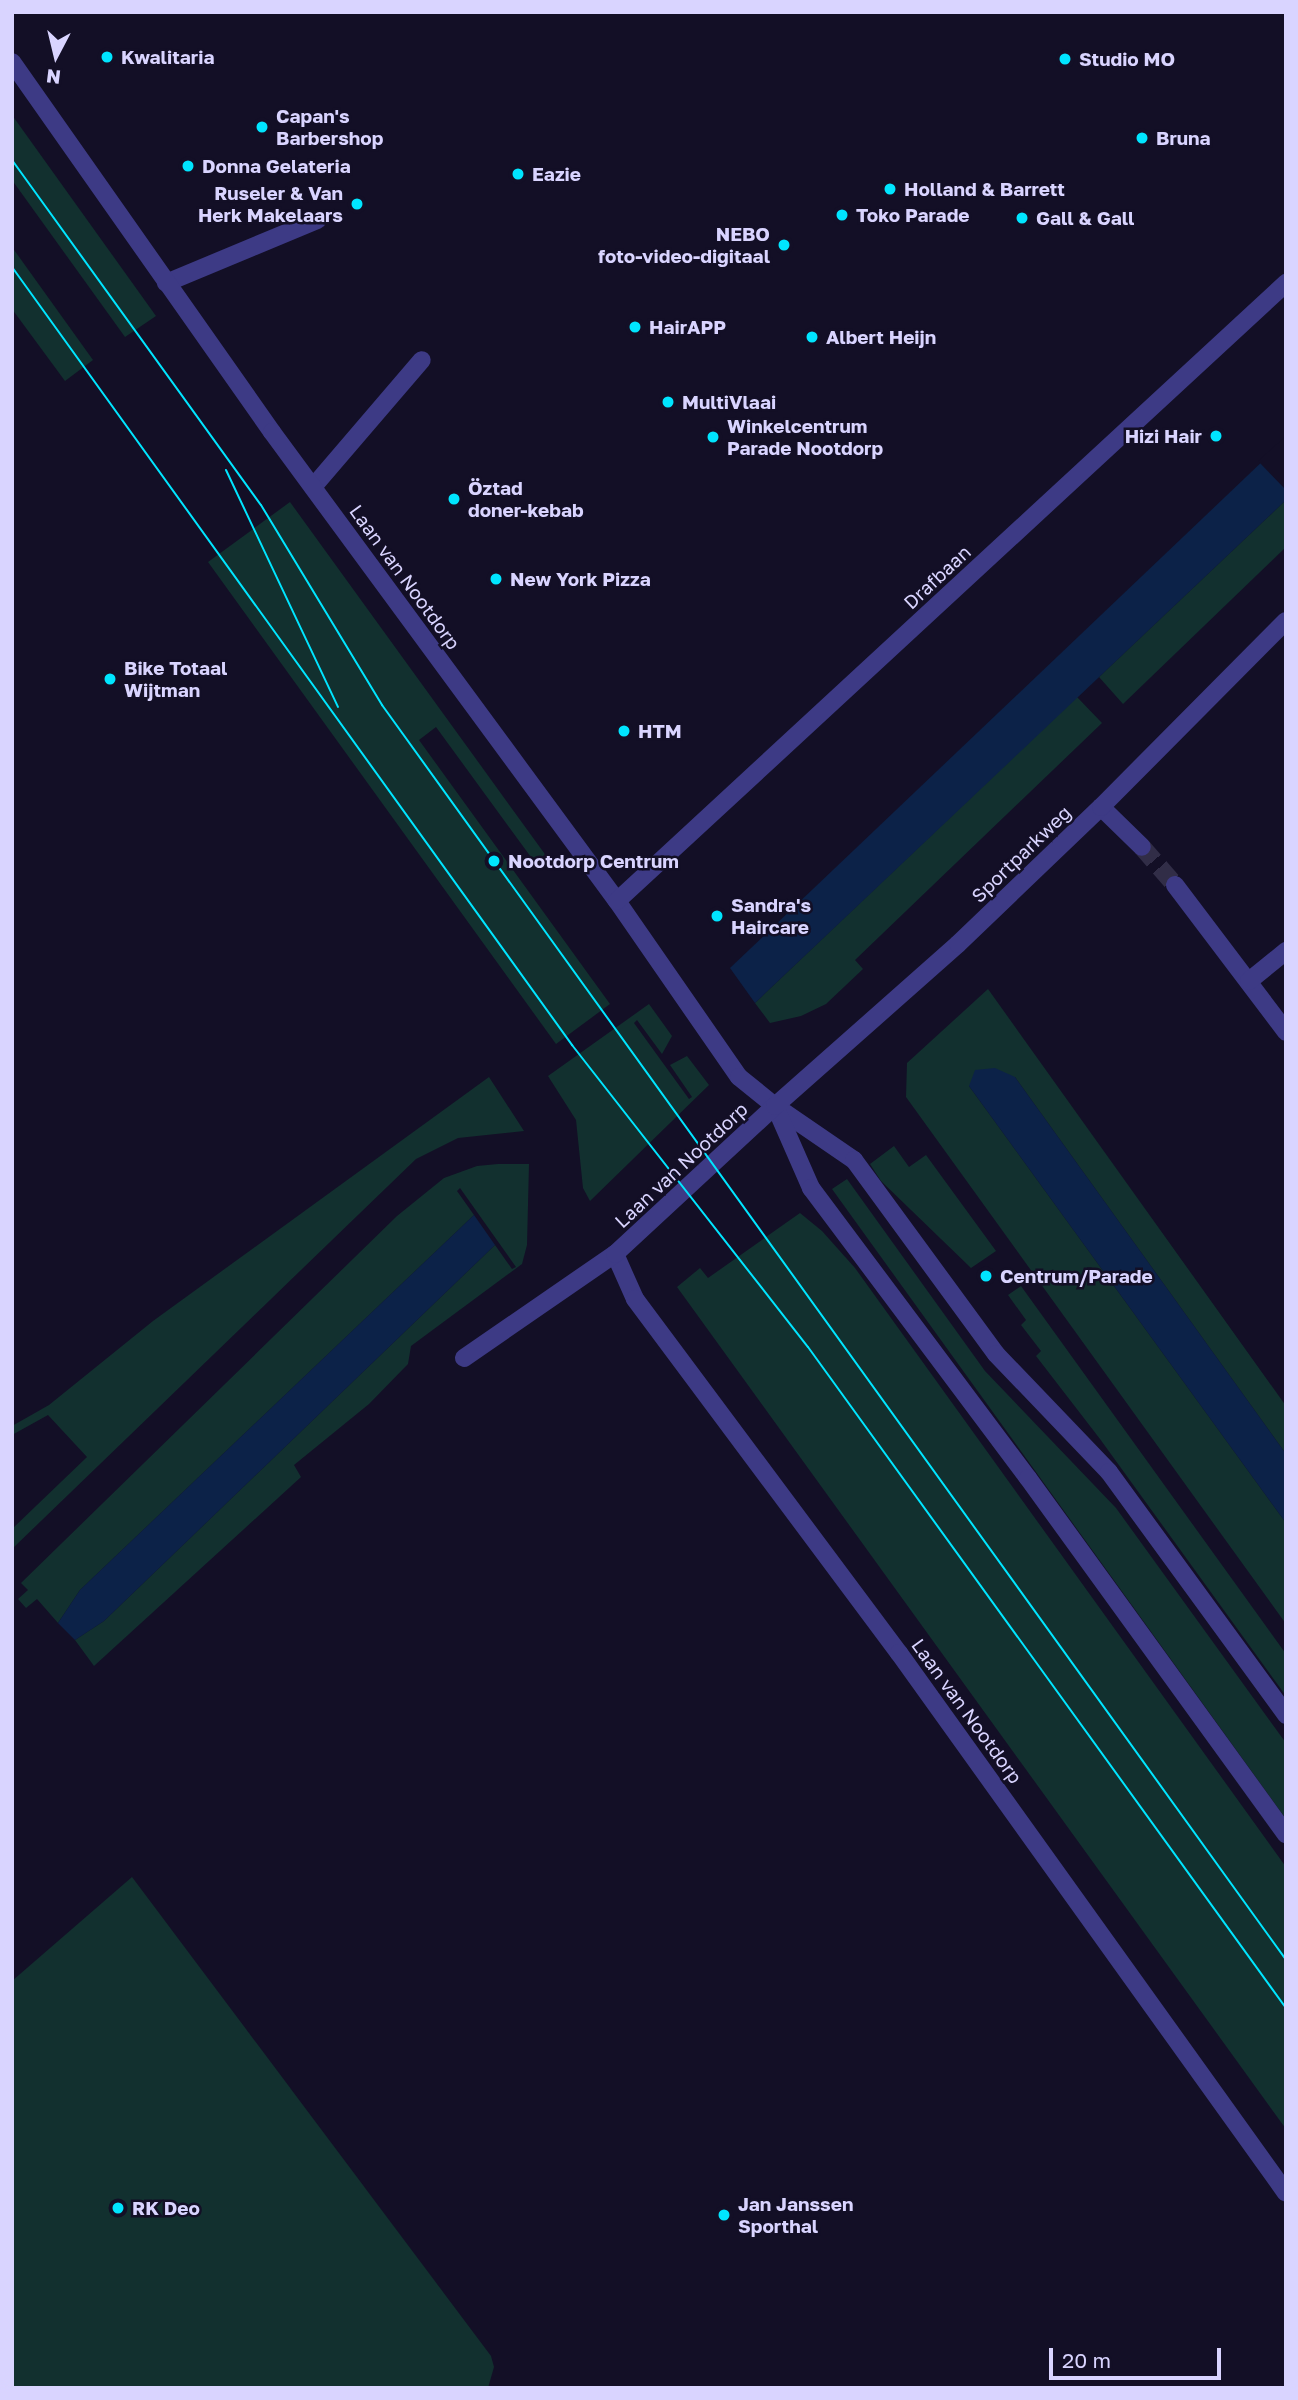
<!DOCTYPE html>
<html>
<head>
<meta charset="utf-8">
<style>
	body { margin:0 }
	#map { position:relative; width:1298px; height:2400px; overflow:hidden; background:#130f26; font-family:"Golos Text",sans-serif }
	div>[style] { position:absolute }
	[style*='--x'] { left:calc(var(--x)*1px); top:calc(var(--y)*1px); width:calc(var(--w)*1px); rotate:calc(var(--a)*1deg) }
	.green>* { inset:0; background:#12302f }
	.water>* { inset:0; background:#0c2248 }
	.pier>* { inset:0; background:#130f26 }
	.street-tunnel>* { height:18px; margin-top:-9px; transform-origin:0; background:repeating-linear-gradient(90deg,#312d47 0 18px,transparent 0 27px) }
	.lane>* { height:18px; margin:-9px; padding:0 9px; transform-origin:9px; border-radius:9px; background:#3d3a85 }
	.street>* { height:18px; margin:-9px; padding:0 9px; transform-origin:9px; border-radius:9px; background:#3d3a85 }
	.tram>* { height:2px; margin:-1px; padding:0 1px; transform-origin:1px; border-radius:1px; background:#00e5ff }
	.dots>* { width:19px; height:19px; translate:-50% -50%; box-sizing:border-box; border:4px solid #130f26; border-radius:50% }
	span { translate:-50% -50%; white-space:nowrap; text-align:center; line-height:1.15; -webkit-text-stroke:5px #130f26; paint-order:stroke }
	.poi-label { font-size:19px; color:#d9d4ff; font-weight:700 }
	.left { translate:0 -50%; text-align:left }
	.right { translate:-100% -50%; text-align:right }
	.street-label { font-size:19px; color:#d9d4ff }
	.frame { position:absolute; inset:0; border:14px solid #d9d4ff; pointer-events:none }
	.north { position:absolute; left:21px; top:21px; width:70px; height:70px; -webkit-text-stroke:5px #130f26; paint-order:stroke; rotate:187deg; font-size:19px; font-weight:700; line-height:28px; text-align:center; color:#d9d4ff }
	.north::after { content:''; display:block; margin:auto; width:24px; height:32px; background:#d9d4ff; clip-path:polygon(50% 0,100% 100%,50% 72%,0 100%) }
	.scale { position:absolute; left:1049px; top:2348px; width:172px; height:32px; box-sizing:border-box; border:4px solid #d9d4ff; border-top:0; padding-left:9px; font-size:21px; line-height:24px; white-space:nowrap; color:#d9d4ff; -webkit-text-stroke:5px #130f26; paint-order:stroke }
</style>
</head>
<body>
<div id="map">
	<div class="green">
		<i style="clip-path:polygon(12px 115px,156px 316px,125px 337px,12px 180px)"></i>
		<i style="clip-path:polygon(12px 247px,93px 360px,65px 381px,12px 309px)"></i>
		<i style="clip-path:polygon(1286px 500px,1286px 547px,1123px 704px,1099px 677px)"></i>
		<i style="clip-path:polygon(290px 502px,547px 857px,536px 864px,436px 727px,419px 740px,610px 1004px,556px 1044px,208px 562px)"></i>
		<i style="clip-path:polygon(1077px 697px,1102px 723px,855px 960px,863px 969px,826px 1004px,801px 1016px,770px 1023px,755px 1003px)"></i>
		<i style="clip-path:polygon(988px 989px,1286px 1406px,1286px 1454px,1015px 1077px,969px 1086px,1286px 1523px,1286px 1624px,906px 1097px,907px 1063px)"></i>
		<i style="clip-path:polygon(649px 1004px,672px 1036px,662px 1054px,637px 1020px,634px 1023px,689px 1099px,692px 1097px,670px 1065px,687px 1056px,709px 1085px,590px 1201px,583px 1188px,576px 1120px,548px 1076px)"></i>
		<i style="clip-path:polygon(489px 1077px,524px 1131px,458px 1138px,416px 1159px,12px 1549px,12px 1529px,87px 1457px,48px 1415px,12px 1435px,12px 1426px,49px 1405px,153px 1321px)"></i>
		<i style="clip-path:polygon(894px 1146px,909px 1167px,926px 1155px,996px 1251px,971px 1268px,881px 1181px,870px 1164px)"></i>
		<i style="clip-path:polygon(498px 1164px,529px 1164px,527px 1245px,522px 1264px,411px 1346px,408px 1364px,369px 1404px,294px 1465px,301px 1477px,94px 1666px,75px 1640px,104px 1621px,495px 1245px,512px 1269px,516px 1267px,460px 1188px,457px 1191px,474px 1215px,80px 1590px,58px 1623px,37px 1599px,26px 1608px,18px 1599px,28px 1590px,21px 1583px,397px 1216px,444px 1178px,477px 1166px)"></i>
		<i style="clip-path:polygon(847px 1179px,985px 1371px,1116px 1508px,1286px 1743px,1286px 1819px,832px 1189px)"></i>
		<i style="clip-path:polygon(800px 1213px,822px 1231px,855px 1268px,1286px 1867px,1286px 2129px,677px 1287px,700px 1268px,708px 1278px)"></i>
		<i style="clip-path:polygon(1021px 1286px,1286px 1654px,1286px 1696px,1100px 1439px,1036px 1356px,1041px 1351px,1021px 1325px,1026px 1320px,1008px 1295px)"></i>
		<i style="clip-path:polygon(132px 1877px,491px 2356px,494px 2367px,488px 2388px,12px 2388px,12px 1981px)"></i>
	</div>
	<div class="water">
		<i style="clip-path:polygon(1286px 439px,1286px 500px,755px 1003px,730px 968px)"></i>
		<i style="clip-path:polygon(995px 1068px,1015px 1077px,1286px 1454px,1286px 1523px,969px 1086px,975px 1070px)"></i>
		<i style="clip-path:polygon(474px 1215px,495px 1245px,104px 1621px,75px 1640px,58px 1623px,80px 1590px)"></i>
	</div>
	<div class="pier">
		<i style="clip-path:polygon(1286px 436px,1286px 490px,1258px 461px)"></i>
	</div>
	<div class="street-tunnel">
		<i style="--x:1142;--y:847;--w:50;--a:49"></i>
	</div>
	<div class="lane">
		<i style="--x:166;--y:283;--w:164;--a:-22.6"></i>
		<i style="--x:313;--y:487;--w:167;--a:-49.4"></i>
	</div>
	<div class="street">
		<i style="--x:12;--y:62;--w:452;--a:54.9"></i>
		<i style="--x:272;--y:432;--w:582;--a:53.66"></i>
		<i style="--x:617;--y:901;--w:214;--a:55.3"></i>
		<i style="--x:739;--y:1077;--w:46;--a:38.9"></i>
		<i style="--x:775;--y:1106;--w:96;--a:34.4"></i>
		<i style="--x:854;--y:1160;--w:240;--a:53.8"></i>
		<i style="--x:996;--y:1354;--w:163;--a:46.2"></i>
		<i style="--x:1109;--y:1472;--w:301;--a:53.9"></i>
		<i style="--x:1101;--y:807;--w:57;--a:44.3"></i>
		<i style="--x:1175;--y:885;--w:184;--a:52.9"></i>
		<i style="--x:617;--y:901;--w:911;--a:-42.73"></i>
		<i style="--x:1249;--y:981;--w:48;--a:-39"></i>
		<i style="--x:775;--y:1106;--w:90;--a:66.3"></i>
		<i style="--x:811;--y:1188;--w:362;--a:53.2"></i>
		<i style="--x:1028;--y:1478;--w:440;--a:54.1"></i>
		<i style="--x:615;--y:1254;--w:49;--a:66"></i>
		<i style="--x:635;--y:1299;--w:442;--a:53.3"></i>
		<i style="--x:899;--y:1653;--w:664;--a:54.37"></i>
		<i style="--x:464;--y:1358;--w:183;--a:-34.6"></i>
		<i style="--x:615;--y:1254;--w:218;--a:-42.8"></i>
		<i style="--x:775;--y:1106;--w:244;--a:-41.5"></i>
		<i style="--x:958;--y:944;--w:198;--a:-43.8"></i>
		<i style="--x:1101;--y:807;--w:262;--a:-45.2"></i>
	</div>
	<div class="tram">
		<i style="--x:12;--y:160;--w:425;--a:54.2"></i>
		<i style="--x:261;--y:505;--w:234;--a:58.8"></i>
		<i style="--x:382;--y:705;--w:1547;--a:54.23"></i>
		<i style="--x:12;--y:267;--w:959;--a:54.25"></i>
		<i style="--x:572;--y:1045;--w:383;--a:52"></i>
		<i style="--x:808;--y:1347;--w:816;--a:54.13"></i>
		<i style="--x:226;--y:470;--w:262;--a:64.7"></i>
	</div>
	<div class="dots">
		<i style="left:107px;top:57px;background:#00e5ff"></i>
		<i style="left:1065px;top:59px;background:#00e5ff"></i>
		<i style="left:262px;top:127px;background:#00e5ff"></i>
		<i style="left:1142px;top:138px;background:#00e5ff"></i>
		<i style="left:188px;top:166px;background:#00e5ff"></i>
		<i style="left:518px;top:174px;background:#00e5ff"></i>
		<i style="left:890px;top:189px;background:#00e5ff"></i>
		<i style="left:357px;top:204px;background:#00e5ff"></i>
		<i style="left:842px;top:215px;background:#00e5ff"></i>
		<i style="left:1022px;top:218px;background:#00e5ff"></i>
		<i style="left:784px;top:245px;background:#00e5ff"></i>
		<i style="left:635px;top:327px;background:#00e5ff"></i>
		<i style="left:812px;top:337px;background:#00e5ff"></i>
		<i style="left:668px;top:402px;background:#00e5ff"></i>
		<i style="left:1216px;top:436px;background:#00e5ff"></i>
		<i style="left:713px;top:437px;background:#00e5ff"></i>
		<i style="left:454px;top:499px;background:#00e5ff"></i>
		<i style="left:496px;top:579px;background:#00e5ff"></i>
		<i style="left:110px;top:679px;background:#00e5ff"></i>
		<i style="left:624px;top:731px;background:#00e5ff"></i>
		<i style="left:494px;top:861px;background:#00e5ff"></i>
		<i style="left:717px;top:916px;background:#00e5ff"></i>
		<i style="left:986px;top:1276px;background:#00e5ff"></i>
		<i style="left:118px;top:2208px;background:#00e5ff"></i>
		<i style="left:724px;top:2215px;background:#00e5ff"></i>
	</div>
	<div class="poi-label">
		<span class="left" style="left:121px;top:57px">Kwalitaria</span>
		<span class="left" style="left:1079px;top:59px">Studio MO</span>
		<span class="left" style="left:276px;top:127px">Capan's<br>Barbershop</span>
		<span class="left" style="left:1156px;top:138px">Bruna</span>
		<span class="left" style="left:202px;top:166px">Donna Gelateria</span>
		<span class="left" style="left:532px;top:174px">Eazie</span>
		<span class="left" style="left:904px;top:189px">Holland &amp; Barrett</span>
		<span class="right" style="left:343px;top:204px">Ruseler &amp; Van<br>Herk Makelaars</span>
		<span class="left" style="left:856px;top:215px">Toko Parade</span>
		<span class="left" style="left:1036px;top:218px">Gall &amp; Gall</span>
		<span class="right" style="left:770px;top:245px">NEBO<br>foto-video-digitaal</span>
		<span class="left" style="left:649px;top:327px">HairAPP</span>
		<span class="left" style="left:826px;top:337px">Albert Heijn</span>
		<span class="left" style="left:682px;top:402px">MultiVlaai</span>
		<span class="left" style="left:727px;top:437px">Winkelcentrum<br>Parade Nootdorp</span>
		<span class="right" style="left:1202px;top:436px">Hizi Hair</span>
		<span class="left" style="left:468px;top:499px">Öztad<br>doner-kebab</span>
		<span class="left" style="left:510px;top:579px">New York Pizza</span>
		<span class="left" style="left:124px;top:679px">Bike Totaal<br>Wijtman</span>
		<span class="left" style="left:638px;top:731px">HTM</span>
		<span class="left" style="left:508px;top:861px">Nootdorp Centrum</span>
		<span class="left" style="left:731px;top:916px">Sandra's<br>Haircare</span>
		<span class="left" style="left:1000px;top:1276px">Centrum/Parade</span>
		<span class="left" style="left:738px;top:2215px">Jan Janssen<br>Sporthal</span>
		<span class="left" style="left:132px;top:2208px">RK Deo</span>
	</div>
	<div class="street-label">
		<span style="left:405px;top:577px;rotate:54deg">Laan van Nootdorp</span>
		<span style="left:937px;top:577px;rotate:-43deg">Drafbaan</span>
		<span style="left:1021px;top:854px;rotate:-44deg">Sportparkweg</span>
		<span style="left:681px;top:1165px;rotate:-43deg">Laan van Nootdorp</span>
		<span style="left:967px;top:1711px;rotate:54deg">Laan van Nootdorp</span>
	</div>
	<div class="frame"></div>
	<div class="north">N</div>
	<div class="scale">20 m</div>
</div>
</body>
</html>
